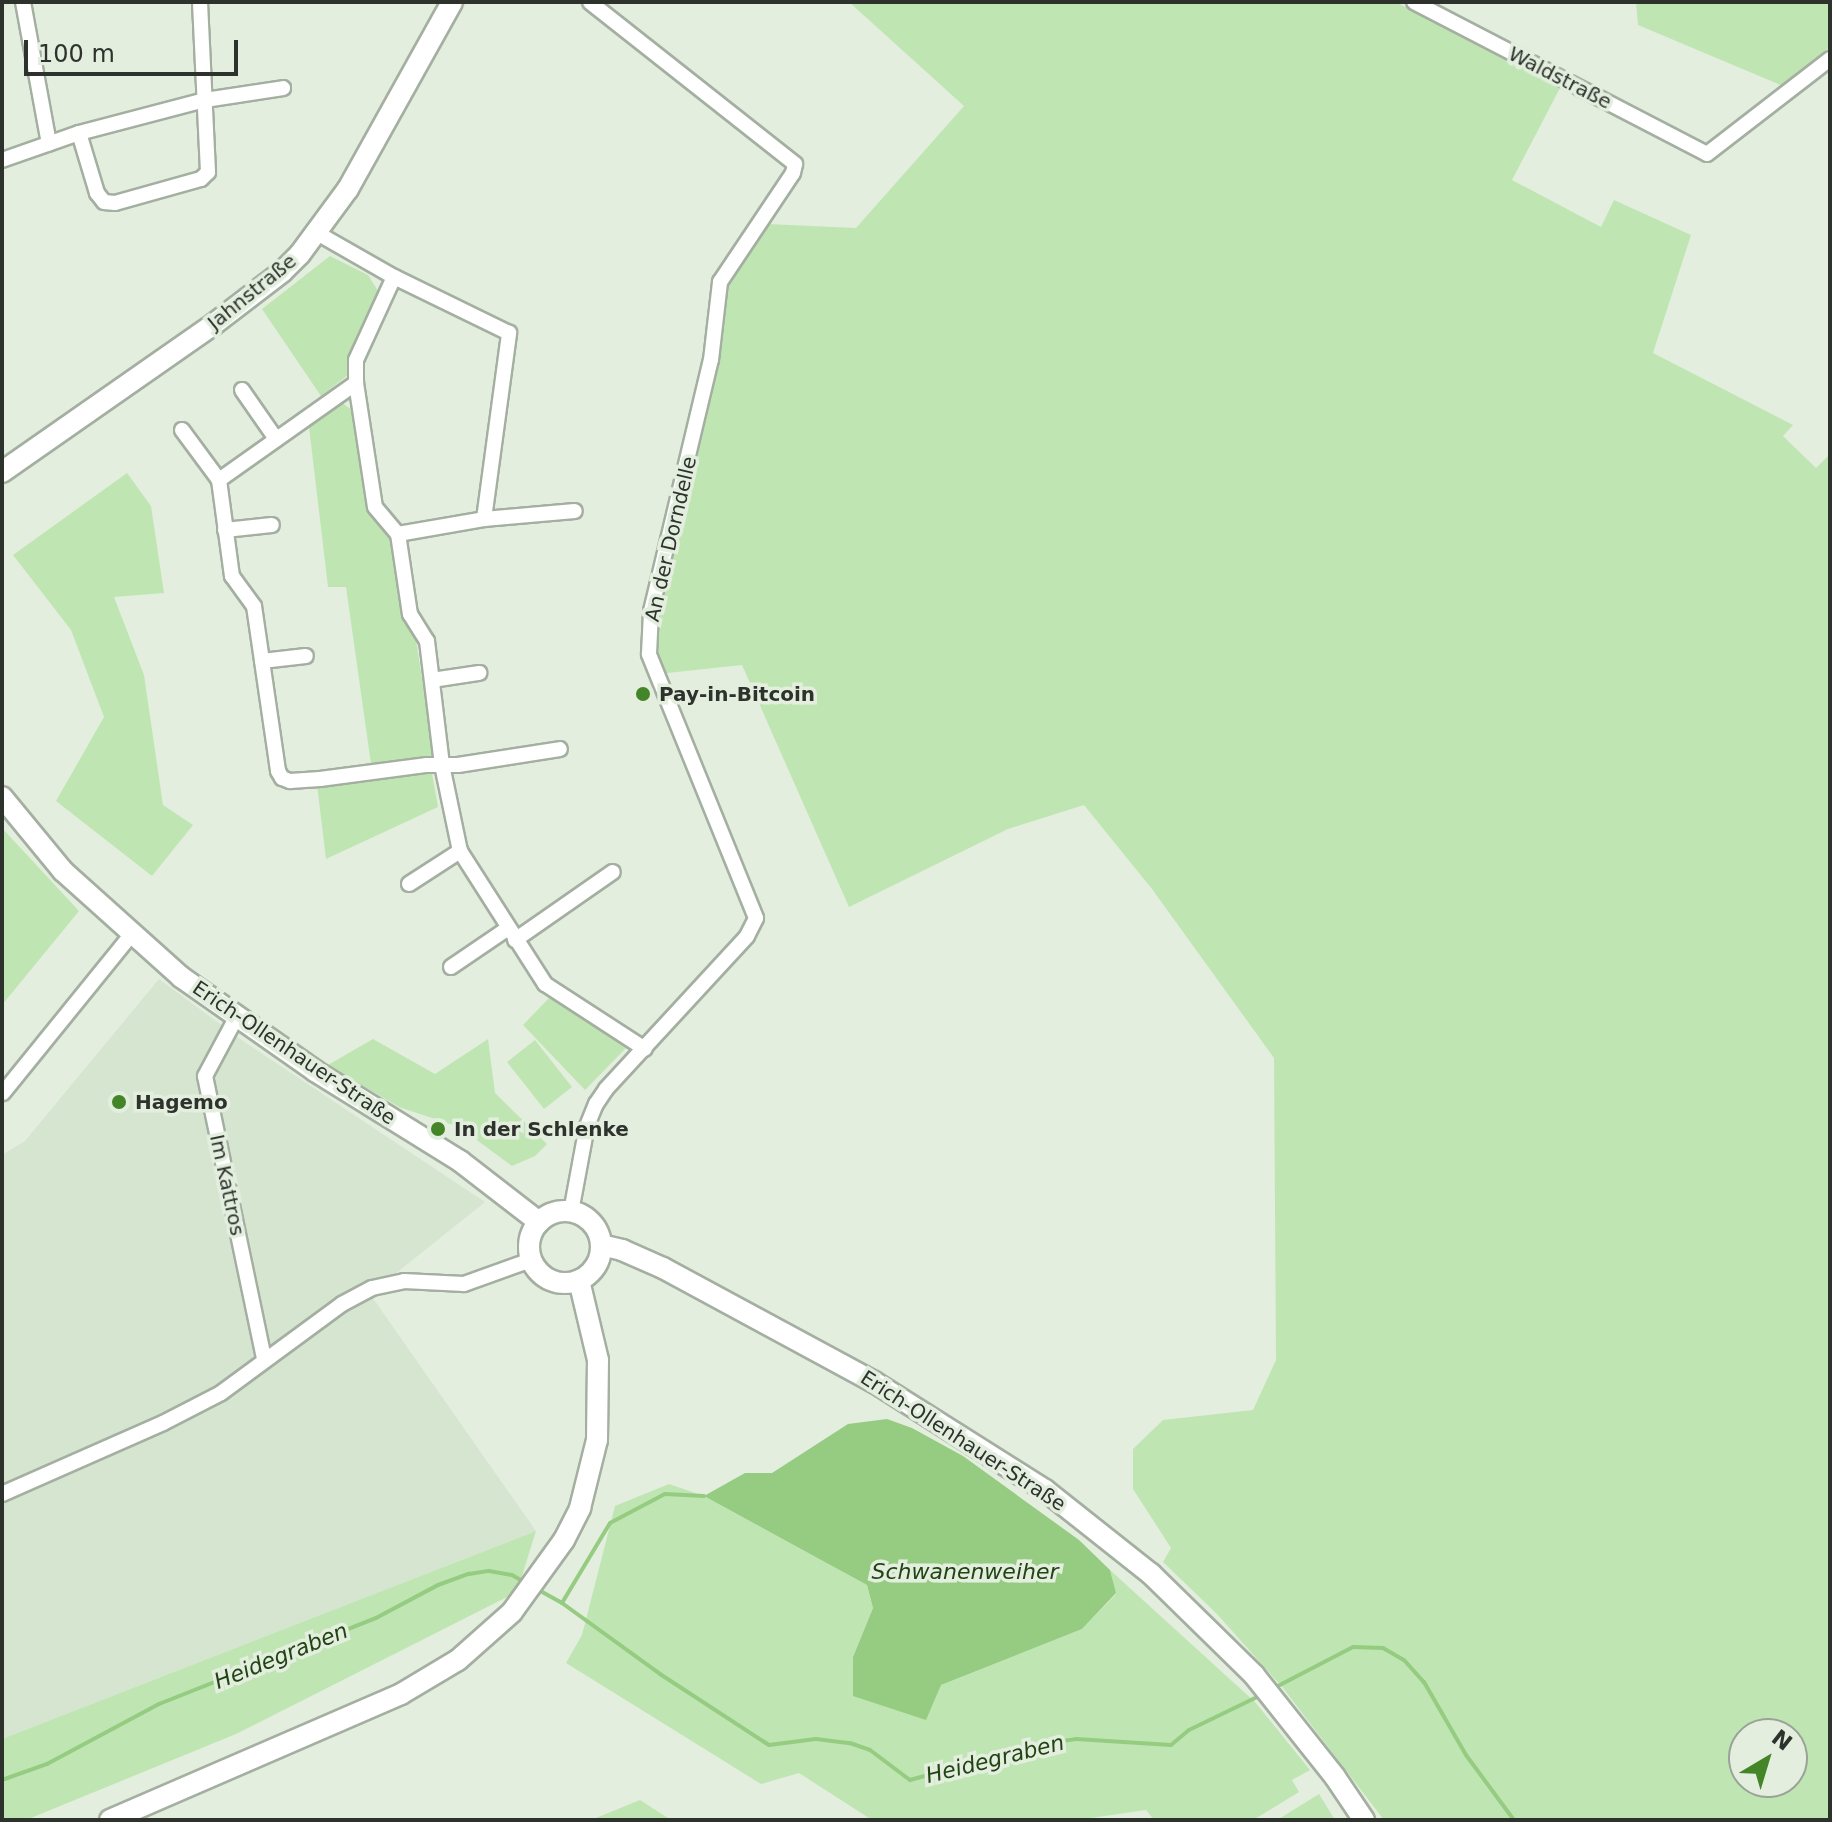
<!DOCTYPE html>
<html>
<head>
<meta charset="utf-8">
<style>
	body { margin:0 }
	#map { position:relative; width:1832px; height:1822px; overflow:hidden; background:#e3eedf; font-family:"DejaVu Sans",sans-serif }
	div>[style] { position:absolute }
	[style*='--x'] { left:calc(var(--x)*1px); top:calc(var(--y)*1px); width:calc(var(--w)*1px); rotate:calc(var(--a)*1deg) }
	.built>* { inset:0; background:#d5e5d0 }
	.green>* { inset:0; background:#bfe6b2 }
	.water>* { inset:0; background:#95cc82 }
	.stream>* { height:4px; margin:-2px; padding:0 2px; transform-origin:2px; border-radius:2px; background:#95cc82 }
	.roads { filter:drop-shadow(2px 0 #a4afa1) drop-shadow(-2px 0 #a4afa1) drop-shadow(0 2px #a4afa1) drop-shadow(0 -2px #a4afa1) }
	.street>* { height:14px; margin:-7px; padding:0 7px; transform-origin:7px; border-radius:7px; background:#fff }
	.secondary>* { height:20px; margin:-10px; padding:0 10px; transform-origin:10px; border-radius:10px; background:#fff }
	.secondary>.ring { margin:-10px; padding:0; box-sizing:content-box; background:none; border:20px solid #fff; border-radius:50% }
	.dots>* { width:22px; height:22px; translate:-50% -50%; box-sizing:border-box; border:4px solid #e3eedf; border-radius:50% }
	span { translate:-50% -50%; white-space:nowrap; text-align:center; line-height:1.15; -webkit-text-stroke:7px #e3eedf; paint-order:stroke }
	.street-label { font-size:20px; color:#2d322c }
	.poi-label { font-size:20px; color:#2d322c; font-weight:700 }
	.left { translate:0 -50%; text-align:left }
	.water-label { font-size:22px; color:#214413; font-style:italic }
	.frame { position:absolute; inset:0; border:4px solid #2d322c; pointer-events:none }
	.north { position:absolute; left:1728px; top:1718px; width:80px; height:80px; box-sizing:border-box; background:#e3eedf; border:2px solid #9aa397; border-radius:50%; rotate:38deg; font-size:22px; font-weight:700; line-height:32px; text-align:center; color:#2d322c }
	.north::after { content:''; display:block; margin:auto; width:28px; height:36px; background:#438527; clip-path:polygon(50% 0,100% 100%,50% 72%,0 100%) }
	.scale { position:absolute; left:24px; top:40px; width:214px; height:36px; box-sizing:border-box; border:4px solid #2d322c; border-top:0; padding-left:10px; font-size:24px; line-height:28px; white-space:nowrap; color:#2d322c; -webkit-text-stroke:6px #e3eedf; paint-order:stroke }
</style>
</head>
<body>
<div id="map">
	<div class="built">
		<i style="clip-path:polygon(159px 979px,243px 1041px,485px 1202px,370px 1294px,536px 1531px,2px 1739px,2px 1155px,25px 1141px)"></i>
	</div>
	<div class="green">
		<i style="clip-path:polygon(evenodd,849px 2px,1396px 2px,1560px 88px,1512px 180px,1601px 227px,1614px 200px,1691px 235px,1653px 353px,1793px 425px,1783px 436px,1816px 468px,1830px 454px,1830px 1820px,1384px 1820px,1283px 1688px,1217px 1614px,1163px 1562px,1171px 1548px,1133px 1489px,1133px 1449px,1163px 1420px,1253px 1410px,1276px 1360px,1274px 1058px,1152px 889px,1084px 805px,1008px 829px,849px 907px,742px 665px,658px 674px,651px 611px,714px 372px,728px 281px,767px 224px,856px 228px,964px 106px,849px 2px,1744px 1734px,1792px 1734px,1792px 1782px,1744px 1782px,1744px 1734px)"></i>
		<i style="clip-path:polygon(1636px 2px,1830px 2px,1830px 47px,1783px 86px,1638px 25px)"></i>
		<i style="clip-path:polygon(330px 256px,368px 275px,378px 291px,350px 352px,348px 375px,321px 396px,262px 309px)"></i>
		<i style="clip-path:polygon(340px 401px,353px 411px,370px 513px,391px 541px,401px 611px,416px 640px,434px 756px,371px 764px,346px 587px,328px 587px,309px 427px)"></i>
		<i style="clip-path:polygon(127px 473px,151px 506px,164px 593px,114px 597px,144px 675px,163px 805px,193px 825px,152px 876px,56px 801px,104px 717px,71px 630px,13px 555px)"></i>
		<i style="clip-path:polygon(432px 773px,438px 807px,326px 859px,317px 785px)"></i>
		<i style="clip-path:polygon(2px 828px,79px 911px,2px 1005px)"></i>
		<i style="clip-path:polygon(550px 997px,626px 1048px,585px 1090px,523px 1025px)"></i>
		<i style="clip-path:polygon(373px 1039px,435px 1074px,488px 1039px,495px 1093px,547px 1144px,535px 1156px,512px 1166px,459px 1127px,399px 1107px,328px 1065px)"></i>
		<i style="clip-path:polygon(535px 1040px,572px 1087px,544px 1109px,507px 1062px)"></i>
		<i style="clip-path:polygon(669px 1484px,704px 1496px,867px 1585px,873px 1608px,853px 1657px,941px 1685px,1082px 1629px,1116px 1594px,1110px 1570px,1255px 1702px,1310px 1770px,1292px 1780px,1299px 1792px,1253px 1820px,1154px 1820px,1146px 1810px,1077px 1820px,872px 1820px,799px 1773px,761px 1784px,566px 1663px,582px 1635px,615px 1506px)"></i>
		<i style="clip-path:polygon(536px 1531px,517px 1592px,236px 1734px,26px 1820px,2px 1820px,2px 1739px)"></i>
		<i style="clip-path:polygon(1319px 1794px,1335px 1820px,1277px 1820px)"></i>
		<i style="clip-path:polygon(640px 1800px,671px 1820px,591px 1820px)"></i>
	</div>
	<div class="water">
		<i style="clip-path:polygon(887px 1419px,912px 1428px,963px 1456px,1079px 1540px,1110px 1570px,1116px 1593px,1082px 1629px,941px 1685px,926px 1720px,853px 1696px,853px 1657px,873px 1608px,867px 1585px,704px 1496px,745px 1473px,772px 1473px,848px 1424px)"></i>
	</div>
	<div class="stream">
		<i style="--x:535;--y:1588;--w:31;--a:29"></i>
		<i style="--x:562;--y:1603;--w:93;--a:-59"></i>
		<i style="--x:610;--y:1523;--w:62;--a:-27.8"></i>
		<i style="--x:665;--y:1494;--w:39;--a:3"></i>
		<i style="--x:562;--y:1603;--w:121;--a:35.9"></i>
		<i style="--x:660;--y:1674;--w:130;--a:33.1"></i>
		<i style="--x:769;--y:1745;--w:47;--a:-7.3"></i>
		<i style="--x:816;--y:1739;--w:34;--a:7"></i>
		<i style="--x:850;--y:1743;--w:21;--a:19"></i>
		<i style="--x:870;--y:1750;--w:50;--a:36.9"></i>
		<i style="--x:910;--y:1780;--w:136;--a:-15.4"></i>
		<i style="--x:1041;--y:1744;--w:35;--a:-8"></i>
		<i style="--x:1076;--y:1739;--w:95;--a:3.6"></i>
		<i style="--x:1171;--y:1745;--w:23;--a:-40"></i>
		<i style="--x:1189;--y:1730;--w:82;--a:-25.9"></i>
		<i style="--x:1274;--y:1688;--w:89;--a:-27.4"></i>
		<i style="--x:1353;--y:1647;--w:30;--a:2"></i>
		<i style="--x:1383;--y:1648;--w:24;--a:30"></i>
		<i style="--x:1404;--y:1660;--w:30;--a:48"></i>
		<i style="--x:1424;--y:1682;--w:84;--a:60.1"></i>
		<i style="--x:1466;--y:1755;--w:81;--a:53.6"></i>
		<i style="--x:2;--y:1780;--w:48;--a:-19.6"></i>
		<i style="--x:47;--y:1764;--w:127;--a:-28.2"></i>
		<i style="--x:159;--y:1704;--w:233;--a:-21.6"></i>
		<i style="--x:376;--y:1618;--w:70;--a:-28"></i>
		<i style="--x:438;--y:1585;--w:33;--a:-20"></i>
		<i style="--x:469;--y:1574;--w:20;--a:-9"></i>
		<i style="--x:489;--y:1571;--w:23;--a:10"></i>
		<i style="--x:512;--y:1575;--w:14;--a:30"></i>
	</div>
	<div class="roads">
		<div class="street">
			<i style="--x:23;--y:2;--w:144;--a:79.6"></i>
			<i style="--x:1414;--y:2;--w:330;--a:27.4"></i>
			<i style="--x:1707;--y:154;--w:155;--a:-37.7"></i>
			<i style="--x:79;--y:133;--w:63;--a:73.3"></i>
			<i style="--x:97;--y:193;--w:11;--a:52"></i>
			<i style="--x:104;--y:202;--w:11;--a:5"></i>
			<i style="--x:115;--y:203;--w:89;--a:-15.6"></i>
			<i style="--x:201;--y:179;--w:10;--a:-45"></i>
			<i style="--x:208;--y:172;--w:170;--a:-92.7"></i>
			<i style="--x:2;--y:160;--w:82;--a:-19.3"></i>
			<i style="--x:79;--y:133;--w:130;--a:-14.7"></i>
			<i style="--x:205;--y:100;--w:79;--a:-8.7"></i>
			<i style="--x:317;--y:233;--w:89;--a:29.7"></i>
			<i style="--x:356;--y:383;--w:168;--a:144.7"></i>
			<i style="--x:219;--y:480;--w:97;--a:82.3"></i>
			<i style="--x:232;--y:576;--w:37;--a:54"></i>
			<i style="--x:254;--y:606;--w:167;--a:81.7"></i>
			<i style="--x:278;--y:771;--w:8;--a:60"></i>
			<i style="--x:282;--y:778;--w:9;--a:21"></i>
			<i style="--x:290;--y:781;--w:30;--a:-4"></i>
			<i style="--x:320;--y:779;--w:108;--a:-7.5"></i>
			<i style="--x:427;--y:765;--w:31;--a:0"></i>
			<i style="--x:458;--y:765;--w:103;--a:-8.9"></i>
			<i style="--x:242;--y:390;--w:60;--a:55.2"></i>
			<i style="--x:182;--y:430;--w:62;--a:53.5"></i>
			<i style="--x:484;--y:519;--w:91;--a:-5"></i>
			<i style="--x:225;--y:530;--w:47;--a:-6.1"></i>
			<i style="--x:398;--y:534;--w:87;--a:-9.9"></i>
			<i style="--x:484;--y:519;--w:188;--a:-82.3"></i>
			<i style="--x:509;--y:333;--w:128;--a:-154"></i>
			<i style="--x:394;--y:277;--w:91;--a:114.6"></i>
			<i style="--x:356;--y:360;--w:23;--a:90"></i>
			<i style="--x:356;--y:383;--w:125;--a:81.3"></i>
			<i style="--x:375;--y:507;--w:35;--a:50"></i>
			<i style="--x:398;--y:534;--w:81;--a:81.5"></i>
			<i style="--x:410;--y:614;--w:32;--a:58"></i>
			<i style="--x:427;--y:641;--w:125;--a:83.1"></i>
			<i style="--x:442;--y:765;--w:88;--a:78.2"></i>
			<i style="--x:460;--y:851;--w:158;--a:57.4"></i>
			<i style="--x:545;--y:984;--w:119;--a:33"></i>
			<i style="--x:262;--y:661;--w:44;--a:-6.5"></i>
			<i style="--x:432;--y:680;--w:48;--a:-8.5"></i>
			<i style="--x:409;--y:884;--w:61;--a:-32.9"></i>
			<i style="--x:515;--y:940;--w:119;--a:-34.8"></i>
			<i style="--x:451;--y:967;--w:68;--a:-34.2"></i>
			<i style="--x:236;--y:1018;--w:66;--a:118.1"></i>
			<i style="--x:205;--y:1076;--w:289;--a:78.2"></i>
			<i style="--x:3;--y:1093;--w:203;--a:-51"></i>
			<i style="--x:571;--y:1212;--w:87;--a:-79.5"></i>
			<i style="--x:587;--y:1126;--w:24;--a:-68"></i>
			<i style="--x:596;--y:1104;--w:18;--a:-56"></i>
			<i style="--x:606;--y:1089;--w:208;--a:-47.3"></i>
			<i style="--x:747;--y:936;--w:20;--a:-63"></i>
			<i style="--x:756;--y:918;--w:285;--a:-112.1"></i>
			<i style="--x:649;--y:654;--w:43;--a:-87.3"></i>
			<i style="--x:651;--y:611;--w:258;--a:-76.6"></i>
			<i style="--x:711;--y:360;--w:79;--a:-83.4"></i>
			<i style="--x:720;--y:282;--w:131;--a:-56.2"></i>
			<i style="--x:793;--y:173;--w:9;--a:-77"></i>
			<i style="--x:795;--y:164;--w:261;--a:-141.7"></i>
			<i style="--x:2;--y:1494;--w:176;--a:-23.8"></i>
			<i style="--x:163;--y:1423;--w:65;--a:-27.3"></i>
			<i style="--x:221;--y:1393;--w:150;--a:-36.3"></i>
			<i style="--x:342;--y:1304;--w:34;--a:-28"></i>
			<i style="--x:372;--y:1288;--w:33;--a:-12"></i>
			<i style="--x:404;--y:1281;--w:60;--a:2.9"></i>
			<i style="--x:464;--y:1284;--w:71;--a:-19.7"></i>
		</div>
		<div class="secondary">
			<i style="--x:2;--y:472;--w:259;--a:-34.9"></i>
			<i style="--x:214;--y:324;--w:86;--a:-37.4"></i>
			<i style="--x:282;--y:272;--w:25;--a:-45"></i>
			<i style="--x:300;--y:254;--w:81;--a:-53.6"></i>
			<i style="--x:348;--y:189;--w:214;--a:-60.9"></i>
			<i style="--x:2;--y:797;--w:96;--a:50.5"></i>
			<i style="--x:63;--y:871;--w:159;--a:41.9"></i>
			<i style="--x:181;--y:977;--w:164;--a:35"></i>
			<i style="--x:315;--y:1071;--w:171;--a:31.8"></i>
			<i style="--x:460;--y:1161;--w:100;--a:37.7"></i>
			<i class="ring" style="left:529px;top:1211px;width:52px;height:52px"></i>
			<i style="--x:601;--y:1245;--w:22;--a:13"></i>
			<i style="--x:622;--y:1250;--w:45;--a:23.7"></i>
			<i style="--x:663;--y:1268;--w:240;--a:28.4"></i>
			<i style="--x:874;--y:1382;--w:202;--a:32.3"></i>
			<i style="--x:1045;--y:1490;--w:135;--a:38.4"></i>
			<i style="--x:1151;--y:1574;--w:144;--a:44.4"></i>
			<i style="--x:1254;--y:1675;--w:130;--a:51.5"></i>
			<i style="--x:1335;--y:1777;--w:52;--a:56"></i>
			<i style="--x:110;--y:1820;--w:317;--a:-23.4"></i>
			<i style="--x:401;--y:1694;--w:66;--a:-30.8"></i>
			<i style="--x:458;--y:1660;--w:72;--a:-41.6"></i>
			<i style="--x:512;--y:1612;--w:89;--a:-54.2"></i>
			<i style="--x:564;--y:1540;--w:36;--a:-63"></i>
			<i style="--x:580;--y:1508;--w:70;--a:-76"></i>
			<i style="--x:597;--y:1440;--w:80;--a:-89.3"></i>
			<i style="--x:598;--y:1360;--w:82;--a:-103.4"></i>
		</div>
	</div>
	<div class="dots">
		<i style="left:643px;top:694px;background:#438527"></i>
		<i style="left:119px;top:1102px;background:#438527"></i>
		<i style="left:438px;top:1129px;background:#438527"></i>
	</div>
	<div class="street-label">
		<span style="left:1560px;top:78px;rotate:27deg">Waldstraße</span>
		<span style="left:252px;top:292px;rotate:-39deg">Jahnstraße</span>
		<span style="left:671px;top:539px;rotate:-77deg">An der Dorndelle</span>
		<span style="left:294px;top:1053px;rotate:34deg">Erich-Ollenhauer-Straße</span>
		<span style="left:227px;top:1185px;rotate:78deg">Im Kattros</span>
		<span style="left:963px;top:1441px;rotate:33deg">Erich-Ollenhauer-Straße</span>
	</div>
	<div class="poi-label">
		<span class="left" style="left:659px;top:694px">Pay-in-Bitcoin</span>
		<span class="left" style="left:135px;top:1102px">Hagemo</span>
		<span class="left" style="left:454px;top:1129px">In der Schlenke</span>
	</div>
	<div class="water-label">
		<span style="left:965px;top:1572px">Schwanenweiher</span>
		<span style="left:281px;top:1656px;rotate:-22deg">Heidegraben</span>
		<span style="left:995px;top:1759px;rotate:-14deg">Heidegraben</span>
	</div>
	<div class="frame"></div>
	<div class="north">N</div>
	<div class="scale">100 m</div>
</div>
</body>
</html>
